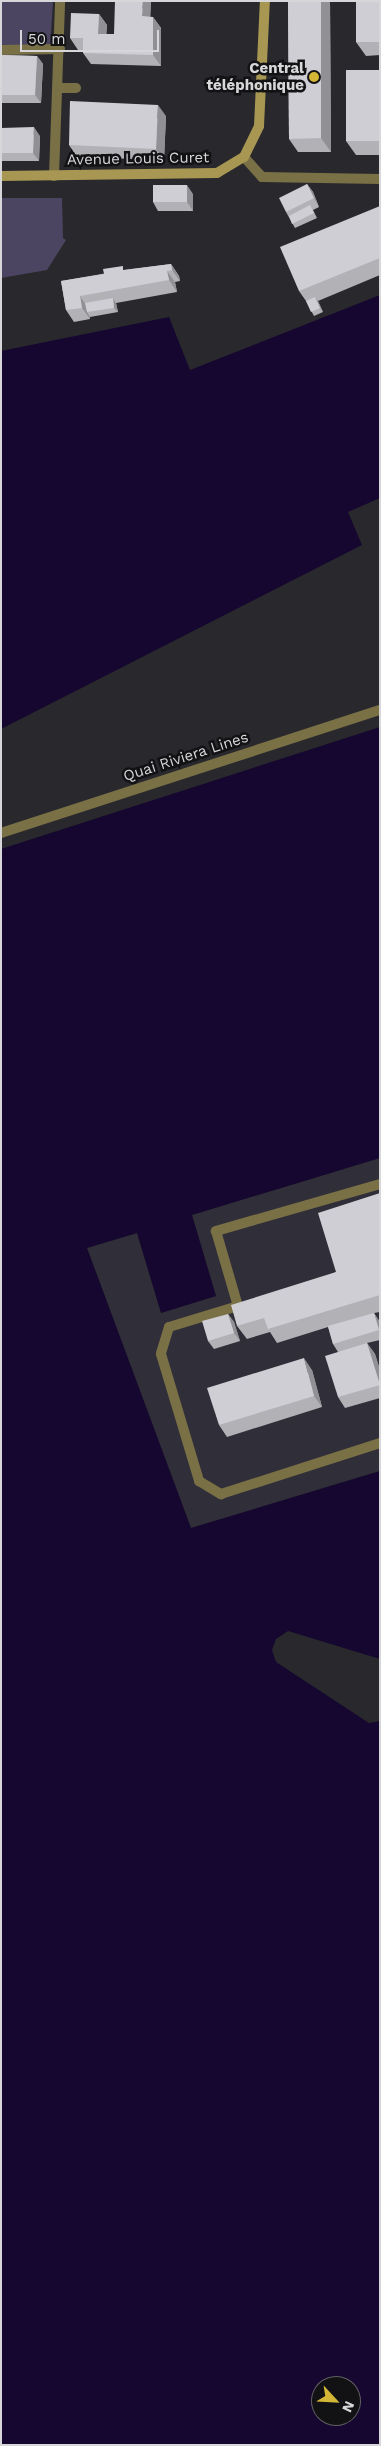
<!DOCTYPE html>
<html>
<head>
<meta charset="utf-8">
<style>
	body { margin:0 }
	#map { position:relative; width:381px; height:2446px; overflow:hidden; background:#29292d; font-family:"Work Sans",sans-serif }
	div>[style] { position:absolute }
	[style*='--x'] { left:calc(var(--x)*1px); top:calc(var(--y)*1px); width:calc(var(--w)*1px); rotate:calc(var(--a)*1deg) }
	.built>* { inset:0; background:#302e38 }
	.green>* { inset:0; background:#4b4561 }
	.water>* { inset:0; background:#15072f }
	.service>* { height:10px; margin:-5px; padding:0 5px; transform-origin:5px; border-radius:5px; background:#7a7046 }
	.minor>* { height:10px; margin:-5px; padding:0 5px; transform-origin:5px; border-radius:5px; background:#7a7046 }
	.secondary>* { height:10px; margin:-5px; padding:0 5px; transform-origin:5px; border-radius:5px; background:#a89752 }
	.wall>* { inset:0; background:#b2b1b6 }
	.shaded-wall>* { inset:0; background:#919094 }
	.building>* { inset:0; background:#cfced4 }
	.dots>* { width:14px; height:14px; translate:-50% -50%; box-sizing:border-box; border:2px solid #121214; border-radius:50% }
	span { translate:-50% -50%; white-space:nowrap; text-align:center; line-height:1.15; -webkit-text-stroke:5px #121214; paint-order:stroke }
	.poi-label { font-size:15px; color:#d7d6d9; font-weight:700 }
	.right { translate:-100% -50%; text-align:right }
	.street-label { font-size:15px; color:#d7d6d9 }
	.frame { position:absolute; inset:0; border:2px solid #d7d6d9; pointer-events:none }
	.north { position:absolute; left:311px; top:2376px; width:50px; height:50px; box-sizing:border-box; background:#121214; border:1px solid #616063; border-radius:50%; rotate:115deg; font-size:14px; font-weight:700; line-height:20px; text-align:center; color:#d7d6d9 }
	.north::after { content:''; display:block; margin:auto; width:18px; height:22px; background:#d3b635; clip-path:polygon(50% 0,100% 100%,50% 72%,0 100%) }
	.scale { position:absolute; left:20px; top:30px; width:139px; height:22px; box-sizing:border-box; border:2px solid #d7d6d9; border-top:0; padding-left:6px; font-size:15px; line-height:18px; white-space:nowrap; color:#d7d6d9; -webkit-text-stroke:4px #121214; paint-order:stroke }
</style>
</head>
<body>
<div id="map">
	<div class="built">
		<i style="clip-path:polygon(380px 1158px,380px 1471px,191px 1528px,87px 1248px,137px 1233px,161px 1313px,216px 1296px,192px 1215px)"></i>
	</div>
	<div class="green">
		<i style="clip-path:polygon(1px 1px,53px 1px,50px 49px,1px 50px)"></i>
		<i style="clip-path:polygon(1px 198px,62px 198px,63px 238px,66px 240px,47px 270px,1px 278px)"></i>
	</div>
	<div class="water">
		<i style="clip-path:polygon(380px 295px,380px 498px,348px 512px,362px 545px,1px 729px,1px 351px,169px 317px,190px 370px)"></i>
		<i style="clip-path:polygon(evenodd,380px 727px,380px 1158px,192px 1215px,216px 1296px,161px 1313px,137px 1233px,87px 1248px,191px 1528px,380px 1471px,380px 1659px,288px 1631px,276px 1639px,272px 1650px,276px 1662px,369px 1723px,380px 1721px,380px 2445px,1px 2445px,1px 849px,380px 727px,321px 2386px,351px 2386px,351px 2416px,321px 2416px,321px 2386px)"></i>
	</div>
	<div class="service">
		<i style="--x:58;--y:88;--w:18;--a:0"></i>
		<i style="--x:244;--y:157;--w:27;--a:48"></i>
		<i style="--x:262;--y:177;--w:118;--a:1"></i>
		<i style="--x:1;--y:833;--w:398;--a:-18"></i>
		<i style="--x:380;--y:1184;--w:171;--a:164"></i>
		<i style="--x:216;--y:1231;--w:78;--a:73.7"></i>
		<i style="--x:238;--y:1306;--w:72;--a:163.1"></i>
		<i style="--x:169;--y:1327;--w:28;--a:107"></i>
		<i style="--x:161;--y:1354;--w:133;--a:73.3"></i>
		<i style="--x:199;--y:1481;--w:26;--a:31"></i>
		<i style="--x:221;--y:1494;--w:167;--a:-17.8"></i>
	</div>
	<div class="minor">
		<i style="--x:1;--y:50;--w:59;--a:-1"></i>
		<i style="--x:54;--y:176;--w:175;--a:-88"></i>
	</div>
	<div class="secondary">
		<i style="--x:1;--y:176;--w:216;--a:-0.8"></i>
		<i style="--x:217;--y:173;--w:31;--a:-31"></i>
		<i style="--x:244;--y:157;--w:34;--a:-64"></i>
		<i style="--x:259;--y:126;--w:125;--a:-87.3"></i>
	</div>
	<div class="wall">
		<i style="clip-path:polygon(151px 1px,150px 17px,153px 17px,161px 28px,161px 66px,91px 64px,83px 53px,83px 50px,78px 50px,70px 38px,99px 14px,107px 25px,106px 34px,114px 34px)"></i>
		<i style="clip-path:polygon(288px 1px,330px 1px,331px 152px,298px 152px,289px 139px)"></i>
		<i style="clip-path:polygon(380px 1px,380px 55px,366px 56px,356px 42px)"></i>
		<i style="clip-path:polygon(1px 55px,37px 56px,43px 64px,41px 103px,1px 103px)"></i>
		<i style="clip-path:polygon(380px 70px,380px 155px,356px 155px,346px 141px)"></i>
		<i style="clip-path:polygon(166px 116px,164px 160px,77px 157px,69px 145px)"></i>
		<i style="clip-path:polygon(1px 128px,40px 136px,39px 161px,1px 161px)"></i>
		<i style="clip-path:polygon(307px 184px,313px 192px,319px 207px,313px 210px,317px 218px,295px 228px,286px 212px)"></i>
		<i style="clip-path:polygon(193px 194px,193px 211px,158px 211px,153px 202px)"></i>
		<i style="clip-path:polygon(380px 206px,380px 275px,318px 301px,323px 312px,314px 316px,306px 301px,299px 291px)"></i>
		<i style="clip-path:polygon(171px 264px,179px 276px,180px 281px,175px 282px,177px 292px,116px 303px,118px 312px,90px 317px,90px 319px,74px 322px,66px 310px,61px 281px,125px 270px)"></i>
		<i style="clip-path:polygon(380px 1193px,380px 1312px,374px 1313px,380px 1322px,380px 1340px,367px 1343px,375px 1354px,380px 1370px,380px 1398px,345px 1408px,338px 1397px,338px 1352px,333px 1344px,328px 1327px,277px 1343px,270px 1332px,247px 1339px,237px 1326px,336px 1272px)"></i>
		<i style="clip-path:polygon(228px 1314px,234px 1322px,240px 1341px,214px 1349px,208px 1341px)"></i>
		<i style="clip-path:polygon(312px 1370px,322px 1407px,227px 1437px,219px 1425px)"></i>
	</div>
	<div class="shaded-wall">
		<i style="clip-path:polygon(143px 1px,151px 1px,150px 28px,142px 16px)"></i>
		<i style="clip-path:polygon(321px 1px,330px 1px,331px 152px,321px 138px)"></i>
		<i style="clip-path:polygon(99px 14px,107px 25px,106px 45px,98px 34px)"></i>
		<i style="clip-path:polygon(153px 17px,161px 28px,161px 66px,153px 55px)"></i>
		<i style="clip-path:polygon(37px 56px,43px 64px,41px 103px,35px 95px)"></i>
		<i style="clip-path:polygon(158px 105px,166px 116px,164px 160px,156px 149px)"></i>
		<i style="clip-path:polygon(34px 127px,40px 136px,39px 161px,33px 153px)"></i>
		<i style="clip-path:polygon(307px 184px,313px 192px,319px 207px,314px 198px)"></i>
		<i style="clip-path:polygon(187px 185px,193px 194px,193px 211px,187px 202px)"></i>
		<i style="clip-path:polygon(171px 264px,179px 276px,180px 281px,172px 270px)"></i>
		<i style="clip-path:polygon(167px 271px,175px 282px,177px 292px,169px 280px)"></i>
		<i style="clip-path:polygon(80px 296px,88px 308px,87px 312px,90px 317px,90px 319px,82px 308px)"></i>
		<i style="clip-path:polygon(315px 297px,318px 301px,323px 312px,320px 308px)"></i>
		<i style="clip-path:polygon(113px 298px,116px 303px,118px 312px,114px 308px)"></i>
		<i style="clip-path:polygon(374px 1313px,379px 1321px,380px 1331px,379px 1330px)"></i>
		<i style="clip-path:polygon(228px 1314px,234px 1322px,240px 1341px,234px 1333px)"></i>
		<i style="clip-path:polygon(367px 1343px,375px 1354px,380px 1370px,380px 1385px)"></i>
		<i style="clip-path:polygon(304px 1358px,312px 1370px,322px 1407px,314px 1396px)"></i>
	</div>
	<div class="building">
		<i style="clip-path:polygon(115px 1px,143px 1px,142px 16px,153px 17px,153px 55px,83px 53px,83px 38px,70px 38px,71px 13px,99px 14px,98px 34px,114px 34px)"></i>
		<i style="clip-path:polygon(288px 1px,321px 1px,321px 138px,289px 139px)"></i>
		<i style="clip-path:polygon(356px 1px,380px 1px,380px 42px,356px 42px)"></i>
		<i style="clip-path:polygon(1px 55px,37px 56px,35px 95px,1px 95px)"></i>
		<i style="clip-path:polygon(346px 70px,380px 70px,380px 141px,346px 141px)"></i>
		<i style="clip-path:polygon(70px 101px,158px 105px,156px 149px,69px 145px)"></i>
		<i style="clip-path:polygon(34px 127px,33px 153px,1px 153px,1px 128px)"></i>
		<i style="clip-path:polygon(307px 184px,314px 198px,286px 212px,279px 198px)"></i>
		<i style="clip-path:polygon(153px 185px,187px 185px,187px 202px,153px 202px)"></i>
		<i style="clip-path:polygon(310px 205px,314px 213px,292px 224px,289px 216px)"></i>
		<i style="clip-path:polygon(380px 206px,380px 258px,299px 291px,280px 247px)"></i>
		<i style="clip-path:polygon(171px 264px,172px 270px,167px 271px,169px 280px,80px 296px,82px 308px,66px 310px,61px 281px,104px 274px,103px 269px,123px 266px,123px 270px)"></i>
		<i style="clip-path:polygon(315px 297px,320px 308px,311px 312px,306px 301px)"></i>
		<i style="clip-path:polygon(113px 298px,114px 308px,87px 312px,85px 303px)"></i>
		<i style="clip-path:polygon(380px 1193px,380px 1295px,268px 1329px,264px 1318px,237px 1326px,231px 1305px,336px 1272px,318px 1213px)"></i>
		<i style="clip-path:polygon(374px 1313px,379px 1330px,333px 1344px,328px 1326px)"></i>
		<i style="clip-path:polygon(228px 1314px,234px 1333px,208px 1341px,202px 1321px)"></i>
		<i style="clip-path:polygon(367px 1343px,380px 1385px,338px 1397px,325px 1356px)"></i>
		<i style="clip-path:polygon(304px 1358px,314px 1396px,219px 1425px,207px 1388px)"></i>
	</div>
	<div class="dots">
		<i style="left:314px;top:77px;background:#d3b635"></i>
	</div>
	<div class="poi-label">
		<span class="right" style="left:304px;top:77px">Central<br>téléphonique</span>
	</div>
	<div class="street-label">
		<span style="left:138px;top:159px;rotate:-1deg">Avenue Louis Curet</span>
		<span style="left:186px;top:757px;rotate:-18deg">Quai Riviera Lines</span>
	</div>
	<div class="frame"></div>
	<div class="north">N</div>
	<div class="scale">50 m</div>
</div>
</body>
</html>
